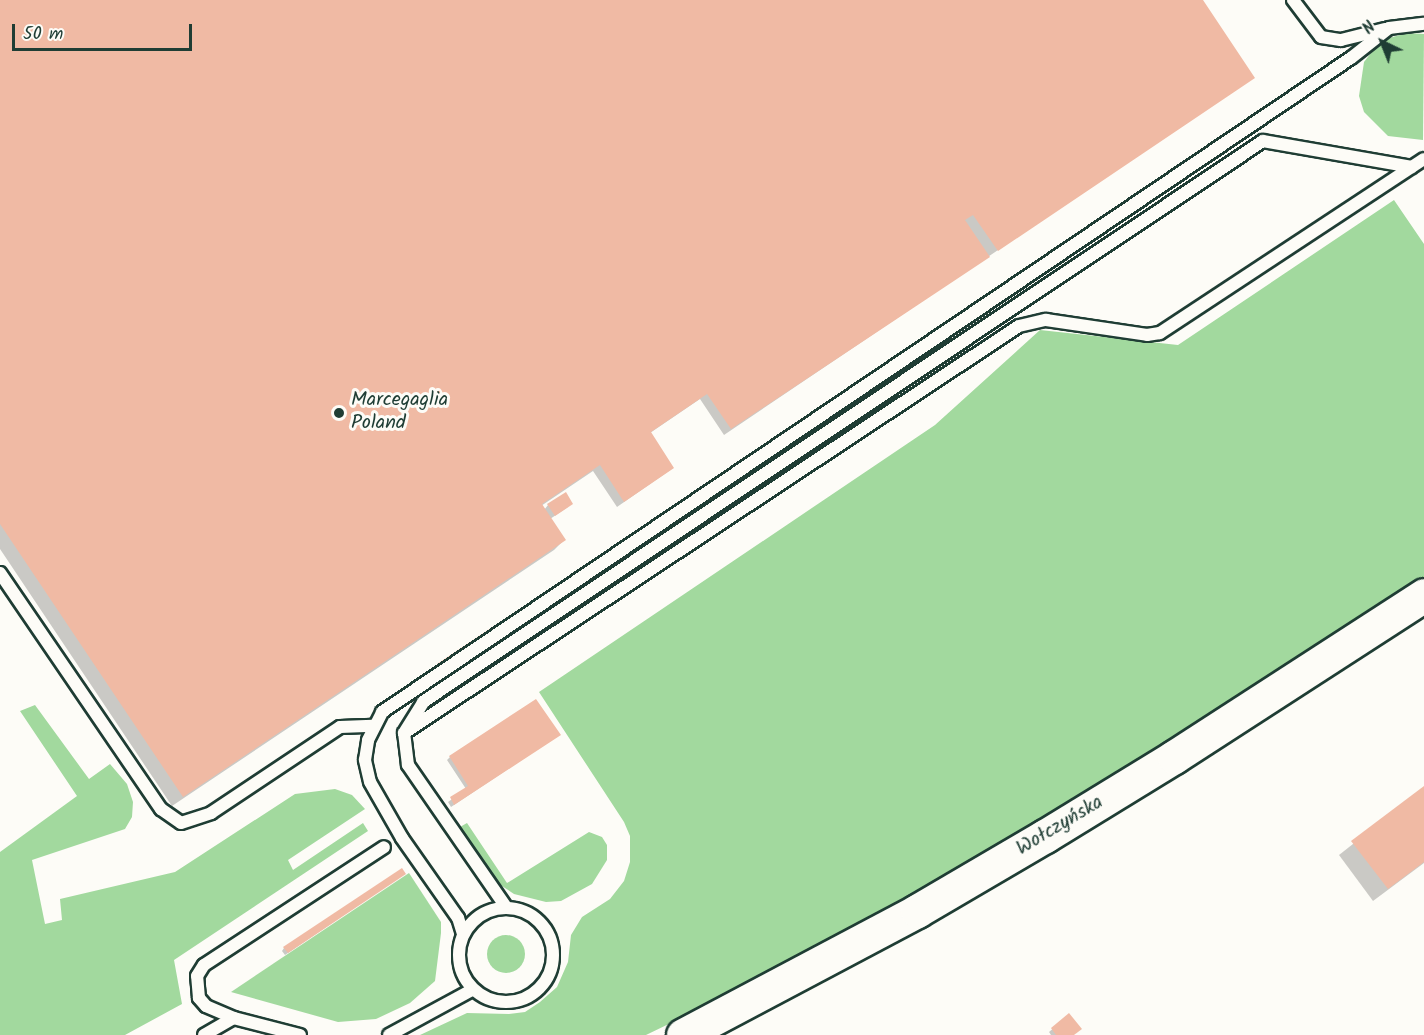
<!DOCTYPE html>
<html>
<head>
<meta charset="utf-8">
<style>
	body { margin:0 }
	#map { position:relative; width:1424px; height:1035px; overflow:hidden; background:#fdfcf7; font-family:Kalam,sans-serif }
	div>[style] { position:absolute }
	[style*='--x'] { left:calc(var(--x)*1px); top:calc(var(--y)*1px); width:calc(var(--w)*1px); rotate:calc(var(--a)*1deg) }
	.green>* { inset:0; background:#a2d99e }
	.round { border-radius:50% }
	.shadow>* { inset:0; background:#0003 }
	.building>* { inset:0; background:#f0baa4 }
	.roads { filter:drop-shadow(2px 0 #1f3d34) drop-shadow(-2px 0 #1f3d34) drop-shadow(0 2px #1f3d34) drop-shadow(0 -2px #1f3d34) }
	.service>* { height:12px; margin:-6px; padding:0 6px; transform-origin:6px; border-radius:6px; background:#fdfcf7 }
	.service>.ring { margin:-6px; padding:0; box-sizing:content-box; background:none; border:12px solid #fdfcf7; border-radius:50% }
	.primary>* { height:33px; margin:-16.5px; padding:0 16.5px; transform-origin:16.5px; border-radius:16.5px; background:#fdfcf7 }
	.dots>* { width:16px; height:16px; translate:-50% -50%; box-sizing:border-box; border:3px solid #fdfcf7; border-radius:50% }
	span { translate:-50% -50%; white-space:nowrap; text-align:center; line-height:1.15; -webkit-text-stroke:6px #fdfcf7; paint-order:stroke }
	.poi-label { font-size:20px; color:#1f3d34 }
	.left { translate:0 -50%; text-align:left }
	.street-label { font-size:20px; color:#1f3d34 }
	.north { position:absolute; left:1352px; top:12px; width:60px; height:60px; -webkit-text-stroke:4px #fdfcf7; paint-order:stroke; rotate:317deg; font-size:16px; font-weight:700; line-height:24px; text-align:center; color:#1f3d34 }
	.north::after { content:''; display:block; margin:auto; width:21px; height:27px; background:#1f3d34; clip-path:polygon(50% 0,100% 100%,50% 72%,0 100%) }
	.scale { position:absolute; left:12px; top:24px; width:180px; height:27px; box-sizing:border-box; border:3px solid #1f3d34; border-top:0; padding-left:8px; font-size:18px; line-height:21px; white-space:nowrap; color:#1f3d34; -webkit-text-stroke:4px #fdfcf7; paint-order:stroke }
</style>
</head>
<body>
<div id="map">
	<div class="green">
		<i style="clip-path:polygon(1407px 33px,1424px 34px,1423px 140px,1388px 136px,1364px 112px,1359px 96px,1364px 62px,1374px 49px,1389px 38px)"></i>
		<i style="clip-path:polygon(1394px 200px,1424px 244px,1424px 577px,1164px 748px,824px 949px,646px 1035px,420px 1035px,467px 1013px,509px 1014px,525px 1012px,540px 1002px,557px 987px,568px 962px,571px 935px,582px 917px,610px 899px,624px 881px,630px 862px,630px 836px,624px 822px,539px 692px,935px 425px,1040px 330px,1178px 345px)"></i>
		<i style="clip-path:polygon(35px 705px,89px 779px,110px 764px,127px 784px,133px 802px,132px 817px,125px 829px,32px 860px,45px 924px,62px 920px,60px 899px,175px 872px,295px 794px,335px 789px,352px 795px,365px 809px,288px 860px,293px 870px,363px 823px,368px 831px,174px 960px,182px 1004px,125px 1035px,0 1035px,0 852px,77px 796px,20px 711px)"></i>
		<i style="clip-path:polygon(467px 823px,507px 883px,589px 832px,602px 837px,607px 845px,607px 860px,592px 884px,561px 901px,546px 902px,514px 894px,496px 882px,460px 827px)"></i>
		<i style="clip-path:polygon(409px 873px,441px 922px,441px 933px,435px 981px,410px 1003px,376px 1019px,338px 1022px,231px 992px)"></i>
		<i class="round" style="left:487px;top:935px;width:38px;height:38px"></i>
	</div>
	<div class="shadow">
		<i style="clip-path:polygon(0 0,1201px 0,1253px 78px,724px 435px,700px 399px,650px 433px,673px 468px,617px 507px,593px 471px,541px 506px,544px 510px,548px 505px,568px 507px,550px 519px,564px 540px,554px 550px,172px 806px,0 549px)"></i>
		<i style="clip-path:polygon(515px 614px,459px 703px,435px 668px)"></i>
		<i style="clip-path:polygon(556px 737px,451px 807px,448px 802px,466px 789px,447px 760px,450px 757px)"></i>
		<i style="clip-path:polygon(1424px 788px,1424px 863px,1373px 901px,1339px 855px)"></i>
		<i style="clip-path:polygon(404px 874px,285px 955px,282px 951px,284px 948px)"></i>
		<i style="clip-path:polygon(1069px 1015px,1072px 1035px,1051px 1035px,1049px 1032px)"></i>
	</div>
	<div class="building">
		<i style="clip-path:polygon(0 0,1203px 0,1255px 78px,998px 251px,973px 215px,965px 220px,990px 257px,731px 429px,707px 394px,651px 432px,674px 468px,624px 502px,600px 465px,542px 504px,566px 540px,183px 797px,0 524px)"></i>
		<i style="clip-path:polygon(566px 492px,573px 504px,555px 516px,547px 504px)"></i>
		<i style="clip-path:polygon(515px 612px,540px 649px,463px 701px,437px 664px)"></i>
		<i style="clip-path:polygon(536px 699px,561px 735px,454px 805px,450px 797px,468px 786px,449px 756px)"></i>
		<i style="clip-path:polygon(1424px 786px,1424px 862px,1388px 889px,1351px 841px)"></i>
		<i style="clip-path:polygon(402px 868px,406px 874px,288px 953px,283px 947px)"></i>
		<i style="clip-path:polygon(1069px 1013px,1082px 1029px,1074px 1035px,1056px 1035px,1051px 1028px)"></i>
	</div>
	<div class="roads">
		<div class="service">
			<i style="--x:1293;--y:0;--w:46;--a:52.9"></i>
			<i style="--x:1321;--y:37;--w:20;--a:9"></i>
			<i style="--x:1341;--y:40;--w:45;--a:-14"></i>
			<i style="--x:0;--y:573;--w:286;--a:55.7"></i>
			<i style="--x:161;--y:809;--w:24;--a:35"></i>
			<i style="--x:181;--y:823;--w:32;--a:-18"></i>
			<i style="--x:211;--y:813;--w:155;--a:-33.7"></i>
			<i style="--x:340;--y:727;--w:33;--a:-2"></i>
			<i style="--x:404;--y:733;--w:737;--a:-33.5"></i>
			<i style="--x:1019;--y:326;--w:28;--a:-13"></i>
			<i style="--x:1046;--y:320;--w:102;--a:8.4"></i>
			<i style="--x:1147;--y:335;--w:13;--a:-9"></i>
			<i style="--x:1160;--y:333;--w:316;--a:-33.4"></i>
			<i style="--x:506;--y:907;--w:173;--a:-124.6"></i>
			<i style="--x:408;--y:765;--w:32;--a:-97"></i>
			<i style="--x:404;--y:733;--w:36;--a:-58"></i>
			<i style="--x:423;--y:702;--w:1010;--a:-33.74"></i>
			<i style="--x:1263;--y:141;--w:151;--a:9.9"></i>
			<i class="ring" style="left:459px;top:908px;width:82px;height:82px"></i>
			<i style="--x:463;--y:934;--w:17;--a:-107"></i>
			<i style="--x:458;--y:918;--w:98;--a:-125"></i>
			<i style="--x:402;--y:838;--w:64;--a:-119.7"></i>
			<i style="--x:370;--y:782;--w:23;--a:-103"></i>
			<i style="--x:365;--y:760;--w:20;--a:-81"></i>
			<i style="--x:368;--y:740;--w:31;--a:-63"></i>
			<i style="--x:382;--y:712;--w:1169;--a:-34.02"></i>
			<i style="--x:1351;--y:58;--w:48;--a:-38.3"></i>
			<i style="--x:1389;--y:28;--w:35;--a:-7"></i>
			<i style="--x:204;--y:1035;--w:34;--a:-30"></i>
			<i style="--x:300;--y:1035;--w:68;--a:-165.6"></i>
			<i style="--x:234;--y:1018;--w:30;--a:-157"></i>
			<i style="--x:206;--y:1006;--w:11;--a:-131"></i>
			<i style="--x:199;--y:998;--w:22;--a:-95"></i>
			<i style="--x:197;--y:976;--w:13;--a:-58"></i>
			<i style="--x:204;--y:965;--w:215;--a:-33.2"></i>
			<i style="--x:389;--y:1035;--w:94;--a:-28.5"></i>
		</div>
		<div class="primary">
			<i style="--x:683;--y:1035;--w:265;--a:-27.9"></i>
			<i style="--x:917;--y:911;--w:148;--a:-30.4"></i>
			<i style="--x:1045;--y:836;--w:151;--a:-31.5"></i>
			<i style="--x:1174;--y:757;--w:298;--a:-32.9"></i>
		</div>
	</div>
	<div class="dots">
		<i style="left:339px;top:413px;background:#1f3d34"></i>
	</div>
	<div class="poi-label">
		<span class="left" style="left:351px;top:412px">Marcegaglia<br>Poland</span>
	</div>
	<div class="street-label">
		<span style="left:1060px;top:826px;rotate:-31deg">Wołczyńska</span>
	</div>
	<div class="north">N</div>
	<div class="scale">50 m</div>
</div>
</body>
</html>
